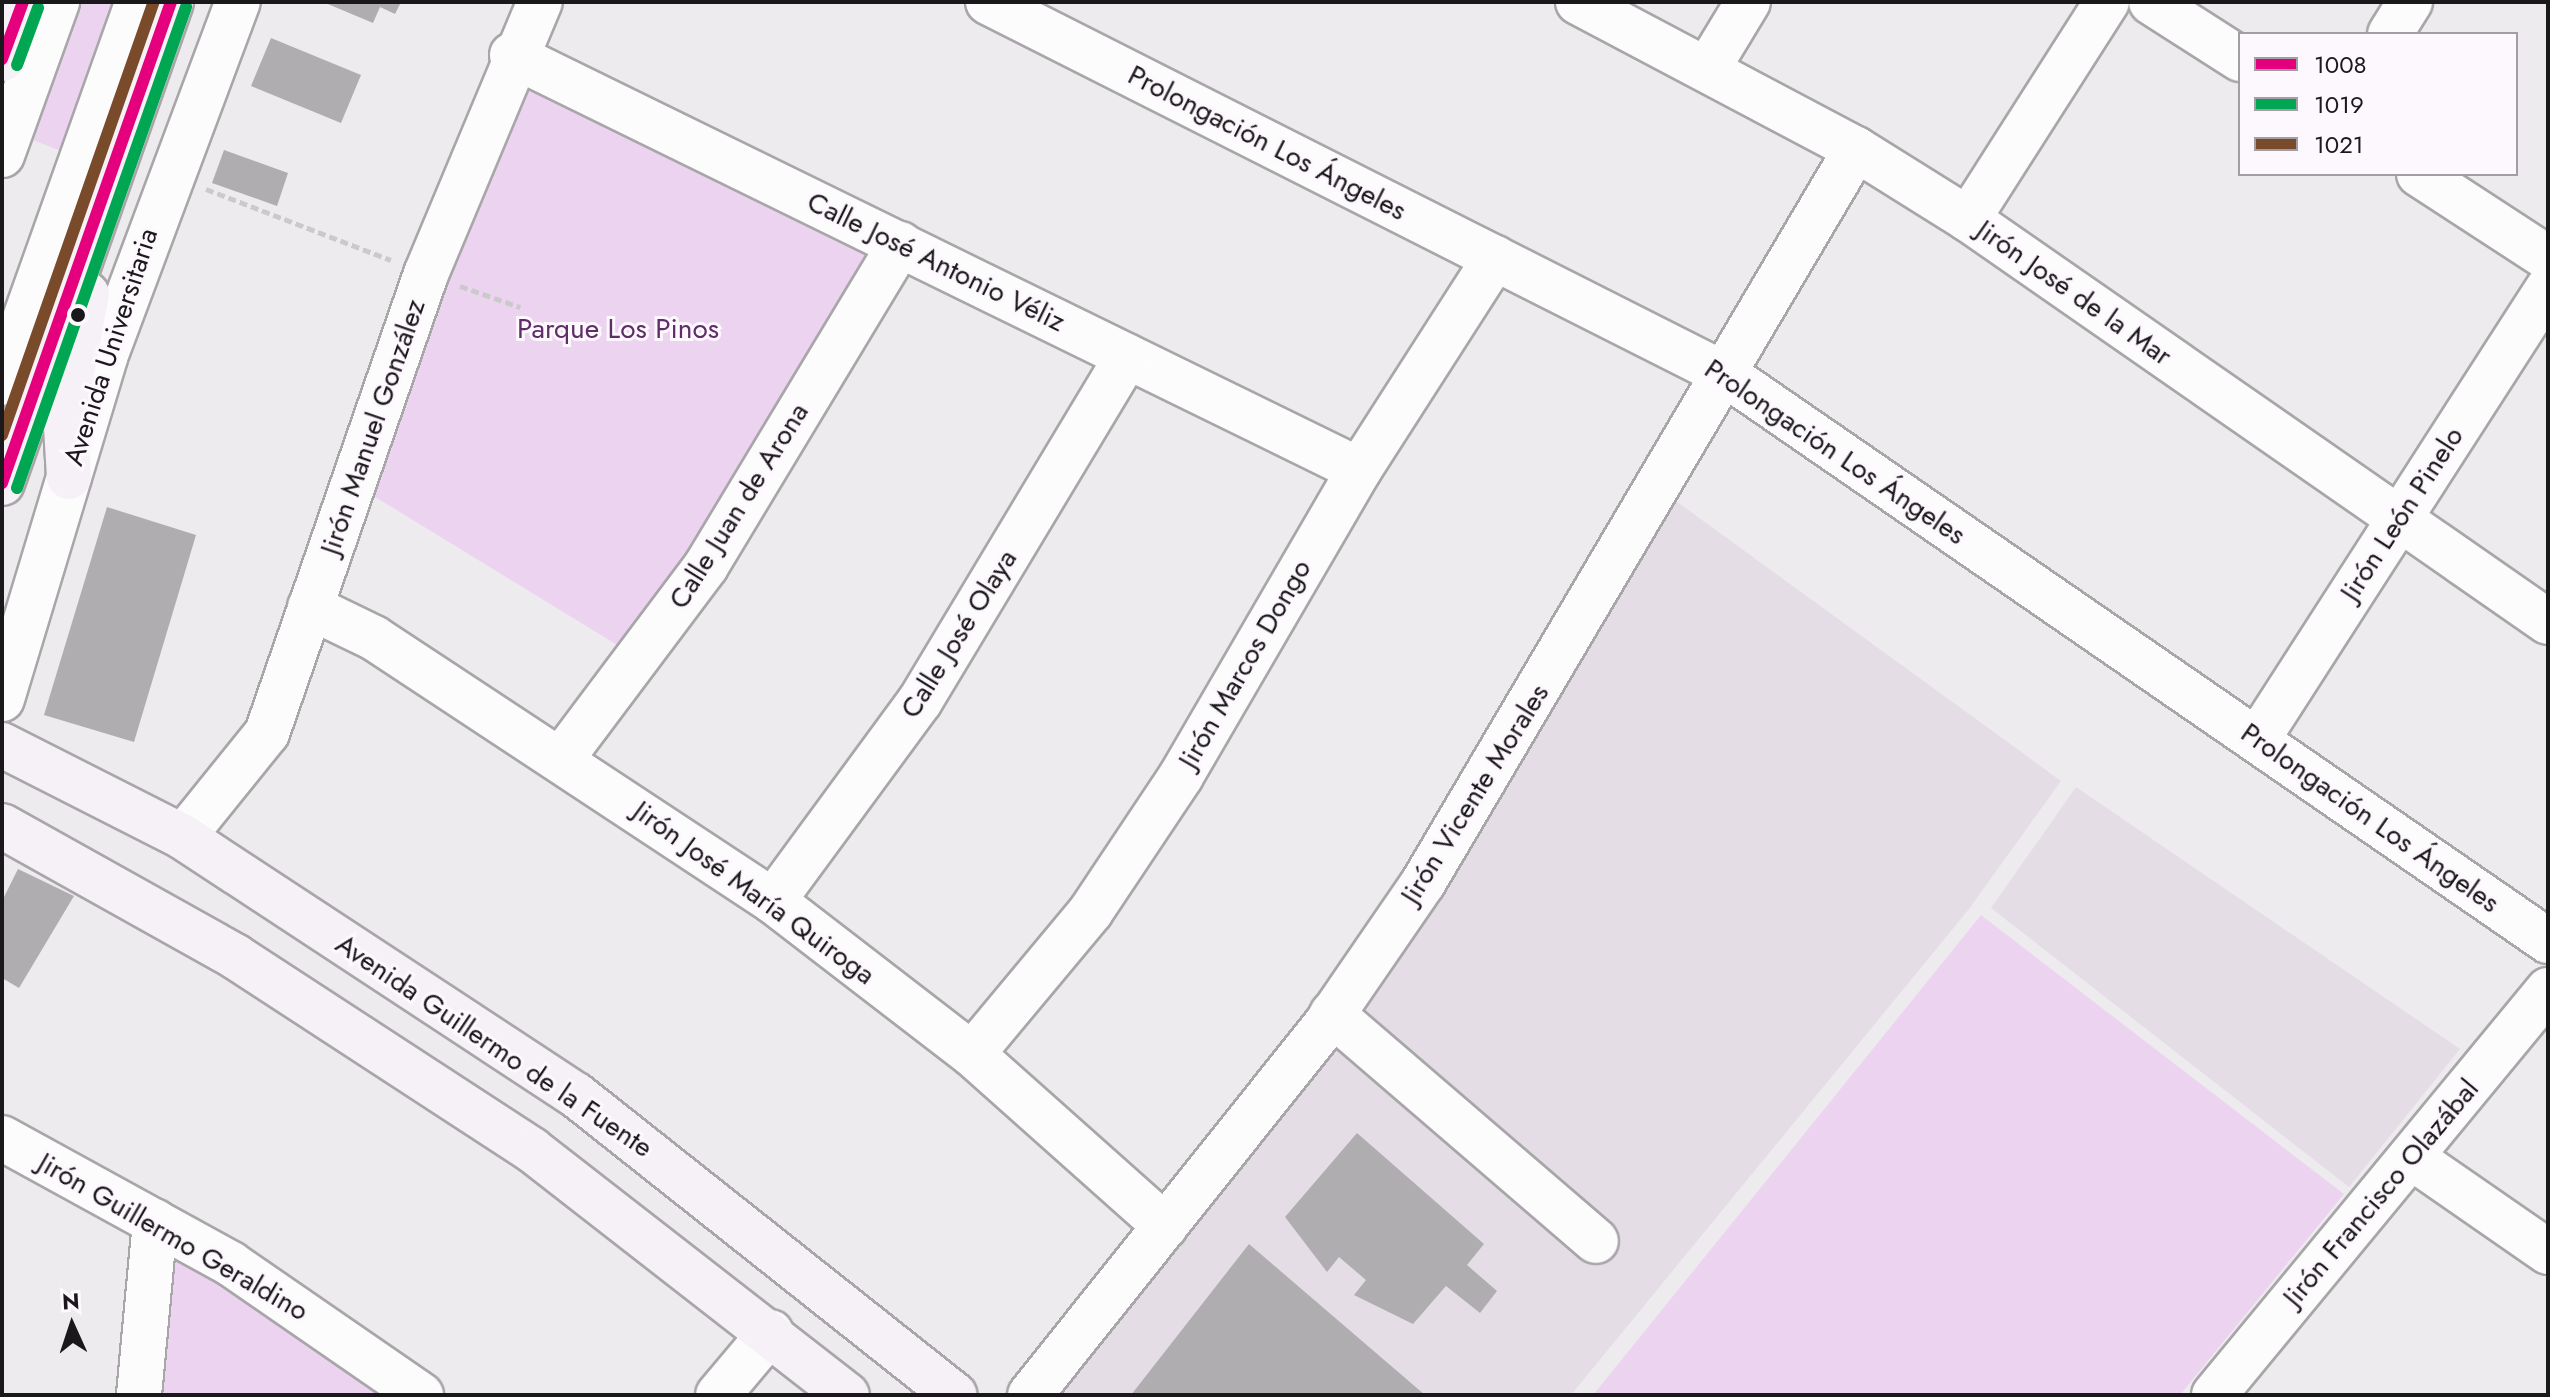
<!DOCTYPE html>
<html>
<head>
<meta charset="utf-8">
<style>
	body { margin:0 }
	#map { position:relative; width:2550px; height:1397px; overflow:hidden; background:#eeebef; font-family:Jost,sans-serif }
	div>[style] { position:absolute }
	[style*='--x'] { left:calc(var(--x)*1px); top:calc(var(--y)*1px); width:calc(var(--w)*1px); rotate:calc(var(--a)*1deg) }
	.built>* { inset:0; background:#e4dde6 }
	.green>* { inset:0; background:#ecd4f0 }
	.building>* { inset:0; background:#afadb0 }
	.path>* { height:5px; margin-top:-2.5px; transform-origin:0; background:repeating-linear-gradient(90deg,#cbcacb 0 8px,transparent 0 12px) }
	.roads { filter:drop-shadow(2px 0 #a8a6a8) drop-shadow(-2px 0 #a8a6a8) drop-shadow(0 2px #a8a6a8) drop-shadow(0 -2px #a8a6a8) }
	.minor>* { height:44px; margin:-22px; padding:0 22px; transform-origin:22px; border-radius:22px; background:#fcfcfd }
	.major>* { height:44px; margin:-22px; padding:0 22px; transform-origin:22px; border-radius:22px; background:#f6f1f6 }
	.bus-1>* { height:12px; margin:-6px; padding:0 6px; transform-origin:6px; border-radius:6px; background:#e5007d }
	.bus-2>* { height:12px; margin:-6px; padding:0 6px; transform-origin:6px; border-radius:6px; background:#00a651 }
	.bus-3>* { height:12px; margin:-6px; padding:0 6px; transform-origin:6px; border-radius:6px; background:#7a4b2a }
	.dots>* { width:22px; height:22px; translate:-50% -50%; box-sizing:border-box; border:4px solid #fdf8fe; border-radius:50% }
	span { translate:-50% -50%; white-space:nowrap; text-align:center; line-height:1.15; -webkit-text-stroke:6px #fdf8fe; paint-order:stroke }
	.street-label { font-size:28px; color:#1a181a }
	.park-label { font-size:28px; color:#5f2d68 }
	.frame { position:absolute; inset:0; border:4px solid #1a181a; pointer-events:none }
	.legend { position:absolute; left:2238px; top:32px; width:280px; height:144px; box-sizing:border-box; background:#fdf8fe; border:2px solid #a29ea3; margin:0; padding:10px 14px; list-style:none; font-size:24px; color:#1a181a }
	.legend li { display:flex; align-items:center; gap:16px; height:40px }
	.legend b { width:40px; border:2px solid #a29ea3 }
	.north { position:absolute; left:32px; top:1285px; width:80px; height:80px; -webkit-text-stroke:6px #fdf8fe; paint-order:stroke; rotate:357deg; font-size:22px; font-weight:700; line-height:32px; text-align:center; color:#1a181a }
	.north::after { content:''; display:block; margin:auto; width:28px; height:36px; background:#1a181a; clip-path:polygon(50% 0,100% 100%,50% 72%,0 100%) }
</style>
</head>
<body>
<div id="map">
	<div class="built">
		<i style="clip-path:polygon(1676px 501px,2061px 781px,1969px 909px,1571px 1395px,1054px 1395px,1378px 993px)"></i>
		<i style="clip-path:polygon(2076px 787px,2460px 1049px,2349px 1187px,1991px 908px)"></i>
	</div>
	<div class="green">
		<i style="clip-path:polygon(72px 2px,126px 2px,69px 154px,22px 136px)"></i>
		<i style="clip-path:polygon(523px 77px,874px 257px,688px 563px,622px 648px,367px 492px)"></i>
		<i style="clip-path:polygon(1981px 915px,2344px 1194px,2180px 1395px,1593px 1395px)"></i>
		<i style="clip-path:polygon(176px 1257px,290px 1324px,388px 1395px,161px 1395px)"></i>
	</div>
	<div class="building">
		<i style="clip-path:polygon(323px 2px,401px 2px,395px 14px,380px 7px,373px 23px)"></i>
		<i style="clip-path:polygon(271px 38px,361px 75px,341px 123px,251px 86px)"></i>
		<i style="clip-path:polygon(224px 150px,288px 173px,277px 206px,212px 183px)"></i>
		<i style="clip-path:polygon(107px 507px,196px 535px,134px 742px,44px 715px)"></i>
		<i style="clip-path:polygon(18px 869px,74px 896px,19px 988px,2px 978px,2px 901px)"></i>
		<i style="clip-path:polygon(1357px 1133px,1484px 1244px,1467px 1265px,1497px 1291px,1480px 1313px,1446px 1286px,1413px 1324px,1354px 1295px,1366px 1280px,1339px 1257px,1327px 1272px,1285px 1217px)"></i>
		<i style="clip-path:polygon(1249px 1244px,1425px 1395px,1131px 1395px)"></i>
	</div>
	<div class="path">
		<i style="--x:206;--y:189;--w:198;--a:21"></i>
		<i style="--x:460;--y:286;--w:64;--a:19.3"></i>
	</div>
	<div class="roads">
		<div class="minor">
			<i style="--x:988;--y:2;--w:829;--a:26.81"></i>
			<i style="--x:1728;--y:376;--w:996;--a:34.57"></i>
			<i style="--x:1578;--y:2;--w:314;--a:27.9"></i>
			<i style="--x:1856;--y:149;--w:132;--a:32"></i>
			<i style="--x:1968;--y:219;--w:706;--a:34.79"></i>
			<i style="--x:2151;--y:2;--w:106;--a:32.6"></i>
			<i style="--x:2390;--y:34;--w:38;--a:-58"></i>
			<i style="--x:512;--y:55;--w:943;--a:26.1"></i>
			<i style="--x:1708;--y:68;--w:77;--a:-58.8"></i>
			<i style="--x:2;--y:155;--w:163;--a:-70.2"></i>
			<i style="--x:2419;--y:174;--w:154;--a:33.1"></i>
			<i style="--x:1968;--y:219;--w:258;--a:-57.4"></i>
			<i style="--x:2;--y:383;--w:405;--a:-70.4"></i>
			<i style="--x:310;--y:607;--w:71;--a:25.8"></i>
			<i style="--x:374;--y:638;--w:478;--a:33.4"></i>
			<i style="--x:773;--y:901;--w:251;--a:37.6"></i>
			<i style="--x:972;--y:1054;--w:259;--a:41.7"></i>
			<i style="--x:2;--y:699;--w:357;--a:-73.2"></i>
			<i style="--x:105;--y:357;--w:379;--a:-69.5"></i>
			<i style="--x:2257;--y:740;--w:538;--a:-57.23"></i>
			<i style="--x:562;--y:758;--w:240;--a:-53.1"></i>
			<i style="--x:706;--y:566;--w:376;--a:-58.9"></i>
			<i style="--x:183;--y:837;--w:134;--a:-51.1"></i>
			<i style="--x:267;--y:733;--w:486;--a:-70.9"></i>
			<i style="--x:426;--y:274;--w:295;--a:-67.3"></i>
			<i style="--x:773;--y:901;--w:248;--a:-53.7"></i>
			<i style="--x:920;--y:701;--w:402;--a:-59"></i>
			<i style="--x:1332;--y:1014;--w:348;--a:40.7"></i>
			<i style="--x:972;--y:1054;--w:186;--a:-50.2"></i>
			<i style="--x:1091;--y:911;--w:162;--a:-56.3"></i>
			<i style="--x:1181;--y:776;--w:354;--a:-59.8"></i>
			<i style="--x:1359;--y:470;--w:252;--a:-57.3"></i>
			<i style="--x:2;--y:1138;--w:261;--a:28.8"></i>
			<i style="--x:231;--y:1264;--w:231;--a:34.6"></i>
			<i style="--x:2411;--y:1157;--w:167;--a:34.7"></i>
			<i style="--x:139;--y:1395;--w:174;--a:-84.7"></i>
			<i style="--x:718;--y:1395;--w:82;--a:-49.9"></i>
			<i style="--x:1030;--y:1395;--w:471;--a:-51.4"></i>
			<i style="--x:1324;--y:1027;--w:175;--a:-55.5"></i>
			<i style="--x:1423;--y:883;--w:852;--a:-59.46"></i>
			<i style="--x:2214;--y:1395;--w:525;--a:-50.49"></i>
		</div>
		<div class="major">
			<i style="--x:2;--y:59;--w:61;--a:-69.8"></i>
			<i style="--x:69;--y:477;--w:67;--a:-93.4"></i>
			<i style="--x:65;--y:410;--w:118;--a:-79.3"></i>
			<i style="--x:2;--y:483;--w:510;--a:-70.64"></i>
			<i style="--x:2;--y:745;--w:203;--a:26.9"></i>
			<i style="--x:183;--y:837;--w:470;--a:33.3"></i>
			<i style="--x:576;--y:1095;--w:483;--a:38.4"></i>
			<i style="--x:2;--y:826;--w:268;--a:29.2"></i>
			<i style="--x:236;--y:957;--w:353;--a:33.1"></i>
			<i style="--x:532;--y:1150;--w:399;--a:37.9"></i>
		</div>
	</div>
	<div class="bus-1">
		<i style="--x:2;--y:59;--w:61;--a:-69.8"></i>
		<i style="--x:2;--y:483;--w:510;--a:-70.64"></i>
	</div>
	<div class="bus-2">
		<i style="--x:17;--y:65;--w:61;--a:-69.8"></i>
		<i style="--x:17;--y:488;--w:510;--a:-70.64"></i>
	</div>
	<div class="bus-3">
		<i style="--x:2;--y:435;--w:459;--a:-70.7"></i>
	</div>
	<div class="dots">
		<i style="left:78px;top:315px;background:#1a181a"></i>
	</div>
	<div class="street-label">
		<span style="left:1267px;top:143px;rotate:27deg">Prolongación Los Ángeles</span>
		<span style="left:936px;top:262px;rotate:26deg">Calle José Antonio Véliz</span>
		<span style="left:2074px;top:293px;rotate:35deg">Jirón José de la Mar</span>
		<span style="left:111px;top:347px;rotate:-72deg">Avenida Universitaria</span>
		<span style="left:373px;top:427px;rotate:-71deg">Jirón Manuel González</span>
		<span style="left:1835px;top:452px;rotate:34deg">Prolongación Los Ángeles</span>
		<span style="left:739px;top:506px;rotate:-58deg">Calle Juan de Arona</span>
		<span style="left:2402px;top:514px;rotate:-57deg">Jirón León Pinelo</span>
		<span style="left:959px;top:634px;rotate:-58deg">Calle José Olaya</span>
		<span style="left:1245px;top:664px;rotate:-60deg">Jirón Marcos Dongo</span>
		<span style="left:1475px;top:794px;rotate:-58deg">Jirón Vicente Morales</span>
		<span style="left:2370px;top:818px;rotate:35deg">Prolongación Los Ángeles</span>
		<span style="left:754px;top:893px;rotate:36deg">Jirón José María Quiroga</span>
		<span style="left:494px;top:1046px;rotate:34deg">Avenida Guillermo de la Fuente</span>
		<span style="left:2381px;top:1193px;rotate:-50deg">Jirón Francisco Olazábal</span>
		<span style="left:173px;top:1237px;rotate:30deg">Jirón Guillermo Geraldino</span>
	</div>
	<div class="park-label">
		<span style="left:618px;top:329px">Parque Los Pinos</span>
	</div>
	<div class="frame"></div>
	<ul class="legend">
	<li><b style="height:10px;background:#e5007d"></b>1008</li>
	<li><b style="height:10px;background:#00a651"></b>1019</li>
	<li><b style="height:10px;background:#7a4b2a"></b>1021</li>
	</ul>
	<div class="north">N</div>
</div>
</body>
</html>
